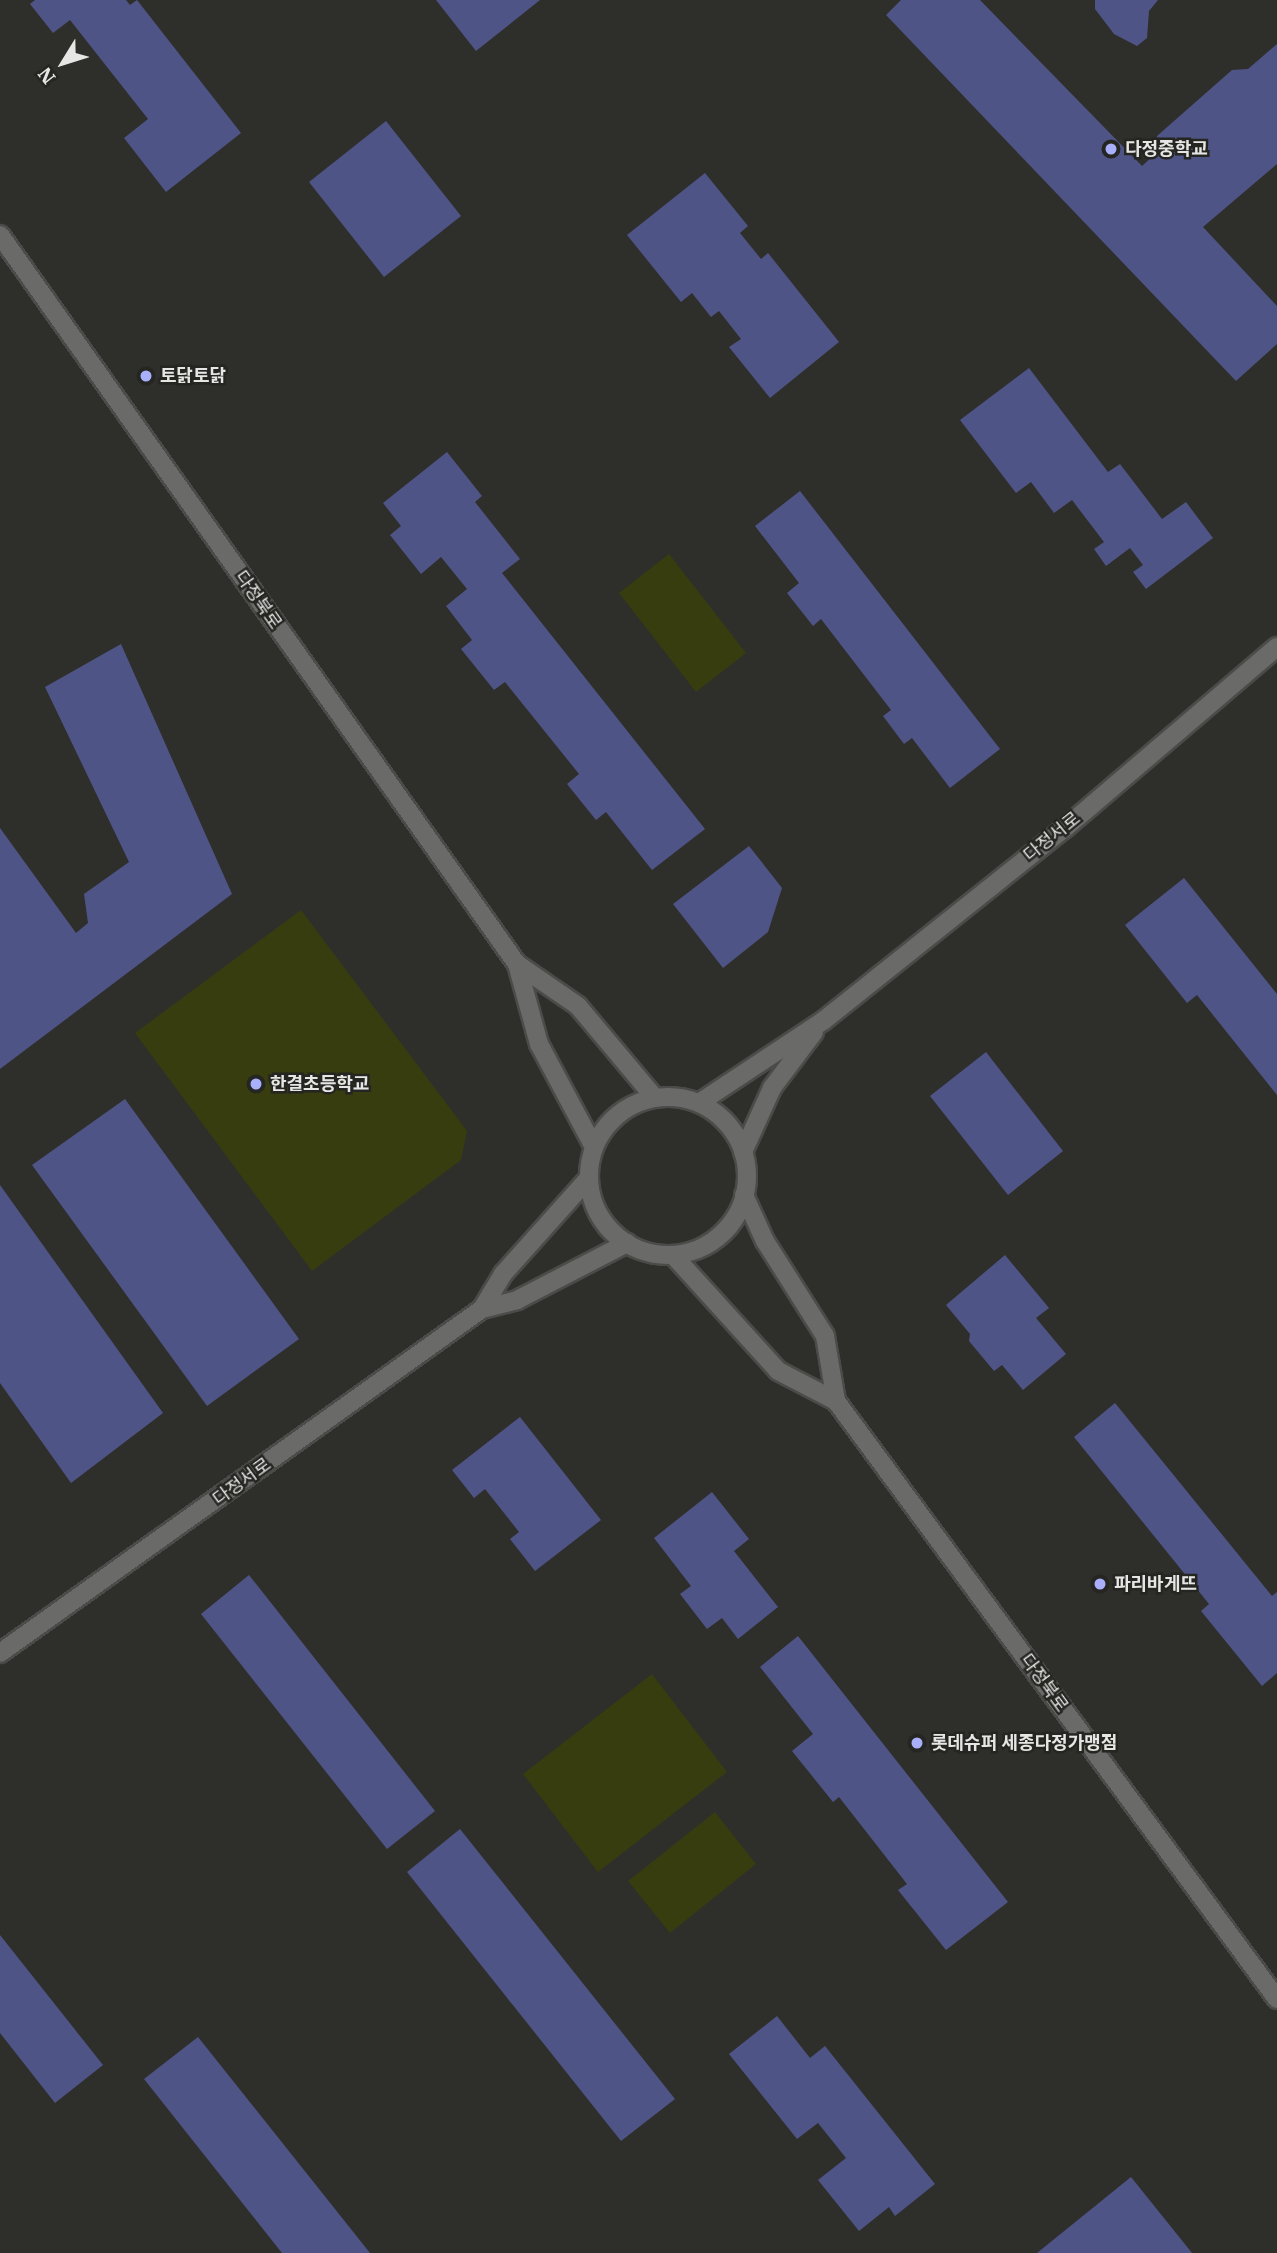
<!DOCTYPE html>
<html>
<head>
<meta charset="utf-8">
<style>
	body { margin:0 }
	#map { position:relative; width:1277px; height:2253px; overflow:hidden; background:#2e2f2b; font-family:"IBM Plex Serif","Noto Sans KR",serif }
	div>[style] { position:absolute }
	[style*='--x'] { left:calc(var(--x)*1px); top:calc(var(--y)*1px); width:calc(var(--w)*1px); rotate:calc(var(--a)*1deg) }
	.green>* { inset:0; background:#383d0f }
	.building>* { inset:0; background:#4f5486 }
	.roads { filter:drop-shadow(2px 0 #4b4c49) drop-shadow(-2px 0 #4b4c49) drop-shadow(0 2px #4b4c49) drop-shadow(0 -2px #4b4c49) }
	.minor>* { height:18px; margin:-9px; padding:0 9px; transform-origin:9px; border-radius:9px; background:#6a6b69 }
	.minor>.ring { margin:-9px; padding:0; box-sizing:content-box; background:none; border:18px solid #6a6b69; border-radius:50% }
	.dots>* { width:19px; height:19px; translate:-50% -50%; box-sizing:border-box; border:4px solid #252522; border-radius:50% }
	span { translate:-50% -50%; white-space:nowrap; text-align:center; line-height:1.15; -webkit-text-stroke:5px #252522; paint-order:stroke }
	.poi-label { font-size:18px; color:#e6e6e4; font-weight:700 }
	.left { translate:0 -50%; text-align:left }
	.street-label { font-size:18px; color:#e6e6e4 }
	.north { position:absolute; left:28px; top:28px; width:70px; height:70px; -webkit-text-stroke:5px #252522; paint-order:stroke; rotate:232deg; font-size:19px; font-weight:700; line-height:28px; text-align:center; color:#e6e6e4 }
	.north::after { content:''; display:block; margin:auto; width:24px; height:32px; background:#e6e6e4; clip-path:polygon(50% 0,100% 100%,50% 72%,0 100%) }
</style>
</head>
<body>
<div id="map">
	<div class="green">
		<i style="clip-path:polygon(669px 554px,746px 653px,696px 692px,619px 593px)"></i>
		<i style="clip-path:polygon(301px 910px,467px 1131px,461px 1160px,312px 1271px,135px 1033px)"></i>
		<i style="clip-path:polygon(652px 1674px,727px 1772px,598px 1872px,523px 1774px)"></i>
		<i style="clip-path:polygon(715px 1812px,756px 1864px,670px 1933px,628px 1881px)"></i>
	</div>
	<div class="building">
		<i style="clip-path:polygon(35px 0,126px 0,130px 5px,137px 0,241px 133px,166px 192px,124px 138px,148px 119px,70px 20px,53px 33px,30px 4px)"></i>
		<i style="clip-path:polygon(436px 0,540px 0,476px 51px)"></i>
		<i style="clip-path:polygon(901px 0,980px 0,1142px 166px,1154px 155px,1157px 136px,1232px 70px,1248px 69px,1277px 44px,1277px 164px,1203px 227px,1277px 306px,1277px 344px,1236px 381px,886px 15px)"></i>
		<i style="clip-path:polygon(1095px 0,1158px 0,1149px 11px,1147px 38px,1137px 46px,1114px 34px,1095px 9px)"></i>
		<i style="clip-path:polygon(386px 121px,461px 216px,384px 277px,309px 182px)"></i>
		<i style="clip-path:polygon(705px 173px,748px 226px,740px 233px,761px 259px,768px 253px,839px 342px,770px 398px,729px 347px,741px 339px,719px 311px,711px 317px,692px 293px,681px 302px,627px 235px)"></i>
		<i style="clip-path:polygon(1029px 368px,1108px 472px,1120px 464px,1162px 519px,1186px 502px,1213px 538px,1146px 589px,1133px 572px,1143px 565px,1130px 548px,1106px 566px,1094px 549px,1104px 542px,1072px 500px,1054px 513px,1031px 482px,1016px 493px,960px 420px)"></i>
		<i style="clip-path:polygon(447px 452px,482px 496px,475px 502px,520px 559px,502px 573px,705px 829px,652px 870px,606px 812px,596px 820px,567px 784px,579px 774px,505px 682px,494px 690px,461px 649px,472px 640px,446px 606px,467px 589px,441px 557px,421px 574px,390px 535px,401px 526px,383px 503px)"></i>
		<i style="clip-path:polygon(800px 491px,1000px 749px,950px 788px,912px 738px,904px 744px,883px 716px,891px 710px,821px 619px,813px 626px,787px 593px,799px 583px,755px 526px)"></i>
		<i style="clip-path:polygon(121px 644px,232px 894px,0 1069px,0 828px,76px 933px,88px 923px,84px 894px,129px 862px,45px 687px)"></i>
		<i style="clip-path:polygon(749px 846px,782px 888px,768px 932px,723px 968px,673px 904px)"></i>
		<i style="clip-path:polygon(1184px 878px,1277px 994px,1277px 1095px,1197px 995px,1187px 1003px,1125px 925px)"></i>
		<i style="clip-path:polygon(986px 1052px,1063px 1151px,1008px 1195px,930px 1096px)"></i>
		<i style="clip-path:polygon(125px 1099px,299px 1339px,207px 1406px,32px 1165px)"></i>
		<i style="clip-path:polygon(0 1185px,163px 1413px,71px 1483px,0 1383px)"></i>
		<i style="clip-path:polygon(1005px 1255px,1049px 1308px,1036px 1318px,1066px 1354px,1023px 1390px,1002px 1365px,994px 1371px,969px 1341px,970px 1334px,946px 1305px)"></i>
		<i style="clip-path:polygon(1115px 1403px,1272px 1596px,1277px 1592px,1277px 1673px,1262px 1686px,1201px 1611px,1209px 1604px,1074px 1437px)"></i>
		<i style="clip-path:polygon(520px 1417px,601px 1520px,535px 1571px,510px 1539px,519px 1532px,485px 1489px,474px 1498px,452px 1470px)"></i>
		<i style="clip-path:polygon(712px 1492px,749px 1539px,734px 1551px,778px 1607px,738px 1639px,722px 1618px,707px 1629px,680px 1594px,691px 1586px,654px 1538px)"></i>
		<i style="clip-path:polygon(249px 1575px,435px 1811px,387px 1849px,201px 1614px)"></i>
		<i style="clip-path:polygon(798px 1636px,1008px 1902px,946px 1950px,898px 1890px,907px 1884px,839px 1797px,833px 1802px,792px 1751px,813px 1734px,760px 1667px)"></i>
		<i style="clip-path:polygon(460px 1829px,675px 2099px,621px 2141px,407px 1872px)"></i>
		<i style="clip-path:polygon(0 1935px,103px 2065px,55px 2103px,0 2033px)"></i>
		<i style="clip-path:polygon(777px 2016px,810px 2058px,825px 2046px,935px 2184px,895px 2216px,889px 2207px,859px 2231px,818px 2180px,846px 2158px,818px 2123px,797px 2139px,729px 2054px)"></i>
		<i style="clip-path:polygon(198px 2037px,370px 2253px,282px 2253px,144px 2079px)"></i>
		<i style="clip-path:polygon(1131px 2177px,1192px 2253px,1037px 2253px)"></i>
	</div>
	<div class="roads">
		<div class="minor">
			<i style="--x:0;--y:235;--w:894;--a:54.66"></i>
			<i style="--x:517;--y:964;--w:83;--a:74.6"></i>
			<i style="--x:539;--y:1044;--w:117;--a:61.9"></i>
			<i style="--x:517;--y:964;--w:74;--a:34.5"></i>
			<i style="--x:578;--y:1006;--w:120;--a:50.1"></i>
			<i class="ring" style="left:589px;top:1097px;width:140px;height:140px"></i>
			<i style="--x:699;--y:1103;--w:149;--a:-33.5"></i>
			<i style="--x:823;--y:1021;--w:310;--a:-38.6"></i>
			<i style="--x:1065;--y:828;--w:279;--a:-40.5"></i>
			<i style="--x:743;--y:1152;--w:70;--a:-65.6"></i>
			<i style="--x:772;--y:1088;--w:70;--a:-53.1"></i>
			<i style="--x:744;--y:1195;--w:51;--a:65.5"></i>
			<i style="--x:765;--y:1241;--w:112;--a:57.7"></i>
			<i style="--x:825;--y:1336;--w:66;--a:80.4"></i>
			<i style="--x:836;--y:1401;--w:743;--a:53.59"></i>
			<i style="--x:673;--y:1255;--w:156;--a:47.8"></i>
			<i style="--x:778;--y:1371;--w:65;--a:27.3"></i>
			<i style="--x:482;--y:1309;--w:41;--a:-59"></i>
			<i style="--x:503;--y:1274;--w:127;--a:-48.2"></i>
			<i style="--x:0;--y:1653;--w:592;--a:-35.52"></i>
			<i style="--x:482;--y:1309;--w:36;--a:-14"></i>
			<i style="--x:517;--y:1300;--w:124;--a:-27.4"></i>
		</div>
	</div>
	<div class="dots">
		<i style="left:1111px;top:149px;background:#a8b0fc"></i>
		<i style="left:146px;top:376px;background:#a8b0fc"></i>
		<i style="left:256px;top:1084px;background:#a8b0fc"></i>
		<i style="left:1100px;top:1584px;background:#a8b0fc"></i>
		<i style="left:917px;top:1743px;background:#a8b0fc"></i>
	</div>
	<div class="poi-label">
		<span class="left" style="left:1125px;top:149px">다정중학교</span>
		<span class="left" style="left:160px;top:376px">토닭토닭</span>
		<span class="left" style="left:270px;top:1084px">한결초등학교</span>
		<span class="left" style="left:1114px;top:1584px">파리바게뜨</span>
		<span class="left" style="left:931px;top:1743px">롯데슈퍼 세종다정가맹점</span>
	</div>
	<div class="street-label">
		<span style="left:258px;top:600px;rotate:55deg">다정북로</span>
		<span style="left:1052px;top:837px;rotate:-39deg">다정서로</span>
		<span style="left:242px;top:1482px;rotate:-36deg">다정서로</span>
		<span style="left:1044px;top:1683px;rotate:54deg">다정북로</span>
	</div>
	<div class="north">N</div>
</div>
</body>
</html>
